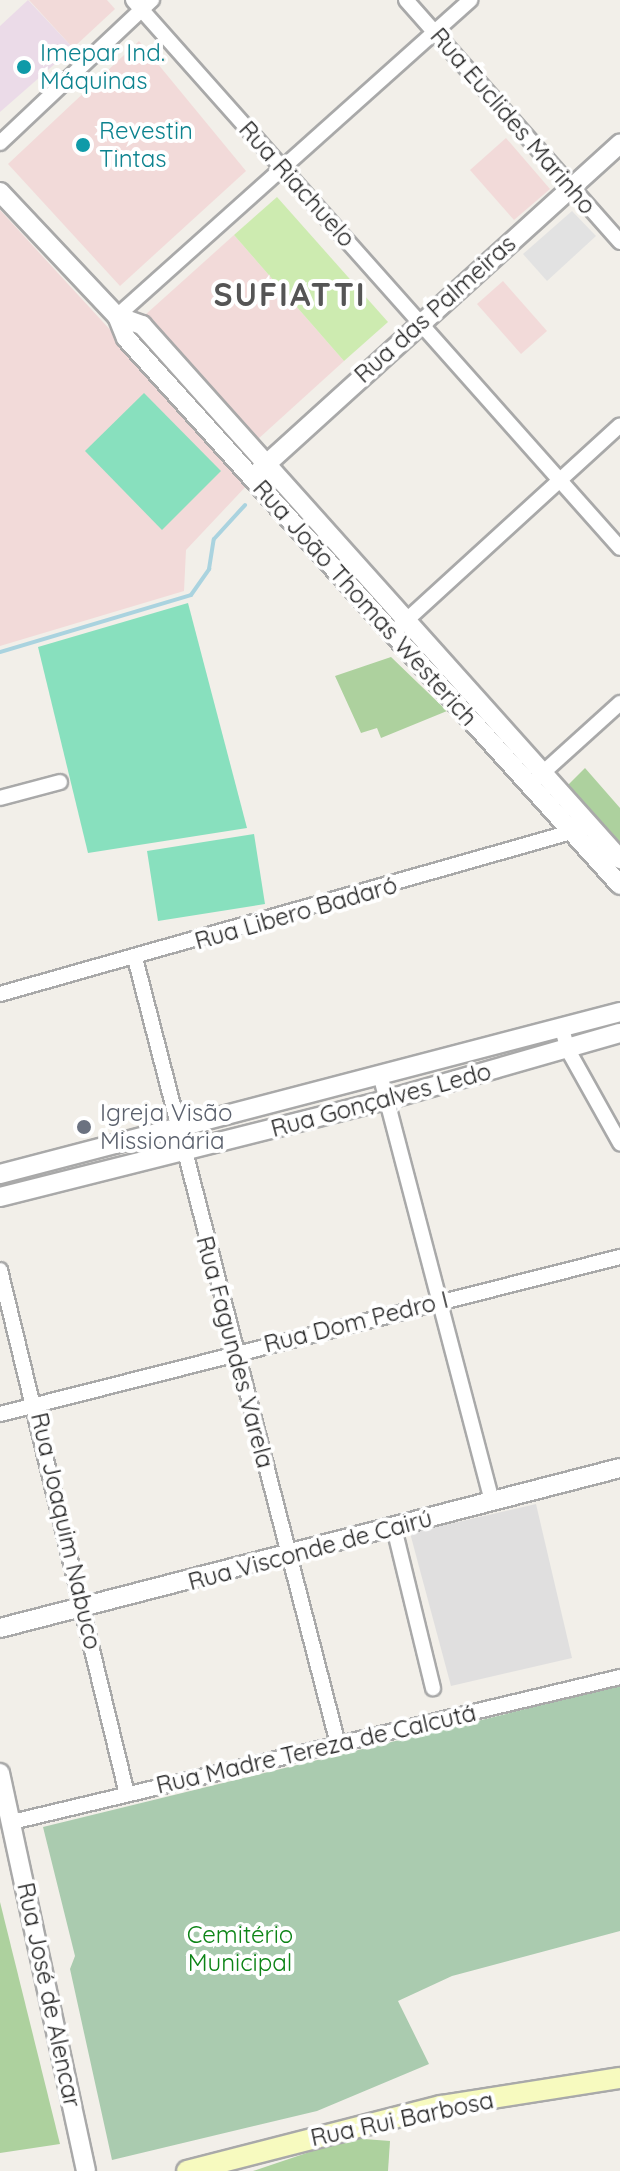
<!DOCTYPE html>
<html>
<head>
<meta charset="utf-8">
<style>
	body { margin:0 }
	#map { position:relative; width:620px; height:2171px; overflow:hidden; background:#f2efe9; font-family:Quicksand,sans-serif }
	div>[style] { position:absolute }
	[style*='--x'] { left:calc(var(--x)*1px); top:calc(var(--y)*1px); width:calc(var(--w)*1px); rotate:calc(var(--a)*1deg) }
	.residential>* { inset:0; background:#e0dfdf }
	.commercial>* { inset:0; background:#f2dad9 }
	.industrial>* { inset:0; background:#ebdbe8 }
	.grass>* { inset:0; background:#cdebb0 }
	.forest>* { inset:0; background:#add19e }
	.cemetery>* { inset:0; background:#aacbaf }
	.pitch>* { inset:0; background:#88e0be }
	.parking>* { inset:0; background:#e2e2e2 }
	.stream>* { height:4px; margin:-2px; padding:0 2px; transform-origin:2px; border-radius:2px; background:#aad3df }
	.roads { filter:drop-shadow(2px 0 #a9a9a9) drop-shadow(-2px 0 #a9a9a9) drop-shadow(0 2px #a9a9a9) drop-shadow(0 -2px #a9a9a9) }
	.minor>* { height:14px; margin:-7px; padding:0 7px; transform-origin:7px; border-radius:7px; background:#fff }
	.tertiary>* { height:18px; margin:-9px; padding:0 9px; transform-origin:9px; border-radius:9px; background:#fff }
	.secondary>* { height:20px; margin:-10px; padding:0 10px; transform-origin:10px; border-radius:10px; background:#f7fabf }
	.dots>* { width:22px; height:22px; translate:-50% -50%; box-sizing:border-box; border:4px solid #fff; border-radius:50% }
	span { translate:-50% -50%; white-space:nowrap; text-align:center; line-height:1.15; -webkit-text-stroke:8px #fff; paint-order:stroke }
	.culture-label { font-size:24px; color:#0d838f }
	.left { translate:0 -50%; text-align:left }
	.street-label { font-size:24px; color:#222 }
	.worship-label { font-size:24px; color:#5b616d }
	.park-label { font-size:24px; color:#0c8416 }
	.district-label { font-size:32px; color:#555; font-weight:700; letter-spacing:2px }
</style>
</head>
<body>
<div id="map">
	<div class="residential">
		<i style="clip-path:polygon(536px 1504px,572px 1658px,451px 1686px,410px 1533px)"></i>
	</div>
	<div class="commercial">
		<i style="clip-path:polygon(29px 0,107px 0,115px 9px,73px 48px)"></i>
		<i style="clip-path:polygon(139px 41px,246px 171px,120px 286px,8px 164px)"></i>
		<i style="clip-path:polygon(506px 138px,550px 189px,514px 220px,470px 170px)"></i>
		<i style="clip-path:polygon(0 210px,250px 482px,186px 550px,184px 591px,0 646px)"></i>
		<i style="clip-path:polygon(234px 235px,344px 361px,257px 440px,145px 315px)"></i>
		<i style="clip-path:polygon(503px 281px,547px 331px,521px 354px,477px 304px)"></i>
	</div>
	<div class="industrial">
		<i style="clip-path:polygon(28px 0,73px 48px,0 112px,0 26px)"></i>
	</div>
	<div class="grass">
		<i style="clip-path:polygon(277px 197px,388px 322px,344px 361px,234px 235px)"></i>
	</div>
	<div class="forest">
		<i style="clip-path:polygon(391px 657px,447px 711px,381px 738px,377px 728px,361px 733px,335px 676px)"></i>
		<i style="clip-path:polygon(585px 768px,620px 808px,620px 842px,568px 785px)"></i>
		<i style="clip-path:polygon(0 1902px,60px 2144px,0 2153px)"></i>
		<i style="clip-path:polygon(351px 2138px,390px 2141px,388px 2171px,253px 2171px)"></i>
	</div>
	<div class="cemetery">
		<i style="clip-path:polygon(620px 1686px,620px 1931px,452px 1976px,398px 2001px,429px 2064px,317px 2111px,112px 2160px,70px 1969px,75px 1956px,43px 1827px)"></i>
	</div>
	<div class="pitch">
		<i style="clip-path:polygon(144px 393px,221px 471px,162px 530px,85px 451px)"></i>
		<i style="clip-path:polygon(188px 603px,247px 828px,88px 853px,38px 647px)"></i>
		<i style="clip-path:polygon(254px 834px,265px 904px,158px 921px,147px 851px)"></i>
	</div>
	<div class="parking">
		<i style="clip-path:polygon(572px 211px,596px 236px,547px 281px,523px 254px)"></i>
	</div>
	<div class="stream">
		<i style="--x:0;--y:652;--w:199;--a:-16.6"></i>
		<i style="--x:191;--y:595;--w:32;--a:-55"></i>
		<i style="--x:209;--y:569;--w:30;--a:-81"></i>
		<i style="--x:214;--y:539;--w:46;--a:-47.6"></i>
	</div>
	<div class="roads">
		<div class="minor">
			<i style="--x:133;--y:0;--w:733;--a:48.37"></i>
			<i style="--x:406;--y:0;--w:323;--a:48.5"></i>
			<i style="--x:0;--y:143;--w:209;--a:-43.3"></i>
			<i style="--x:117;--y:316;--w:474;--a:-41.8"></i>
			<i style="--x:399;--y:627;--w:299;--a:-42.4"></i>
			<i style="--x:537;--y:778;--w:112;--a:-42.1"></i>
			<i style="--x:0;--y:798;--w:62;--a:-14.9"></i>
			<i style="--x:135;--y:958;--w:812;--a:75.52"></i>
			<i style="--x:0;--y:994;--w:605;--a:-15.83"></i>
			<i style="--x:562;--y:1029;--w:22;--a:74"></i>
			<i style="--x:568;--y:1050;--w:107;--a:60.8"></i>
			<i style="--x:381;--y:1078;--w:438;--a:75.3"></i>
			<i style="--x:0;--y:1270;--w:539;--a:76.38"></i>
			<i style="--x:0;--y:1414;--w:640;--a:-14.21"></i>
			<i style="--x:394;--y:1528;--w:165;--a:76.3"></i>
			<i style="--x:12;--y:1822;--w:625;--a:-13.41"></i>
		</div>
		<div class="tertiary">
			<i style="--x:0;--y:192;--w:170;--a:46.7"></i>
			<i style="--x:117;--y:316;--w:24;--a:68"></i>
			<i style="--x:126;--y:338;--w:737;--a:47.91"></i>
			<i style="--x:117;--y:316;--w:27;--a:20"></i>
			<i style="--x:142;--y:325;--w:717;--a:48.17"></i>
			<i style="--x:260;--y:470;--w:486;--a:-42.2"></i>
			<i style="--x:0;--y:1174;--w:641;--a:-14.64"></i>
			<i style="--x:0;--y:1197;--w:398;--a:-14.1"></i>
			<i style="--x:386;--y:1100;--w:243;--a:-16"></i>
			<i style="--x:0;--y:1628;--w:640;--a:-14.47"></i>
			<i style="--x:0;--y:1773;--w:407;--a:77.8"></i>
		</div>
		<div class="secondary">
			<i style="--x:187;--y:2171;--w:262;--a:-14.4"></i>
			<i style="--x:441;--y:2106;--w:181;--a:-8.9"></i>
		</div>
	</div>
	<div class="dots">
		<i style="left:24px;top:67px;background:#0f9aa8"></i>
		<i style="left:83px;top:145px;background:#0f9aa8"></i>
		<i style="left:84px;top:1127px;background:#6b7280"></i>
	</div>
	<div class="culture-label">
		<span class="left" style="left:40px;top:67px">Imepar Ind.<br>Máquinas</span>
		<span class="left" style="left:99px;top:145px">Revestin<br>Tintas</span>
	</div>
	<div class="street-label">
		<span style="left:513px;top:121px;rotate:49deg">Rua Euclides Marinho</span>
		<span style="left:297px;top:184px;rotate:48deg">Rua Riachuelo</span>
		<span style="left:435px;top:309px;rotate:-42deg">Rua das Palmeiras</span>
		<span style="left:365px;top:603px;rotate:48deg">Rua João Thomas Westerich</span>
		<span style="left:296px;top:913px;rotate:-16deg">Rua Libero Badaró</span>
		<span style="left:381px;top:1100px;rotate:-15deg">Rua Gonçalves Ledo</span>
		<span style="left:356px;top:1322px;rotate:-14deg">Rua Dom Pedro I</span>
		<span style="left:235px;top:1352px;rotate:75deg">Rua Fagundes Varela</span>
		<span style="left:66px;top:1531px;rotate:77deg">Rua Joaquim Nabuco</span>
		<span style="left:310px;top:1550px;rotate:-15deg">Rua Visconde de Cairú</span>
		<span style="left:316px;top:1749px;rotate:-13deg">Rua Madre Tereza de Calcutá</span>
		<span style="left:49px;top:1995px;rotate:78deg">Rua José de Alencar</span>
		<span style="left:402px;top:2119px;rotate:-12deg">Rua Rui Barbosa</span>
	</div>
	<div class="worship-label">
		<span class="left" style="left:100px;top:1127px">Igreja Visão<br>Missionária</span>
	</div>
	<div class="park-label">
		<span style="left:240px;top:1949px">Cemitério<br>Municipal</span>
	</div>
	<div class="district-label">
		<span style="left:290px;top:294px">SUFIATTI</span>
	</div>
</div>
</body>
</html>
